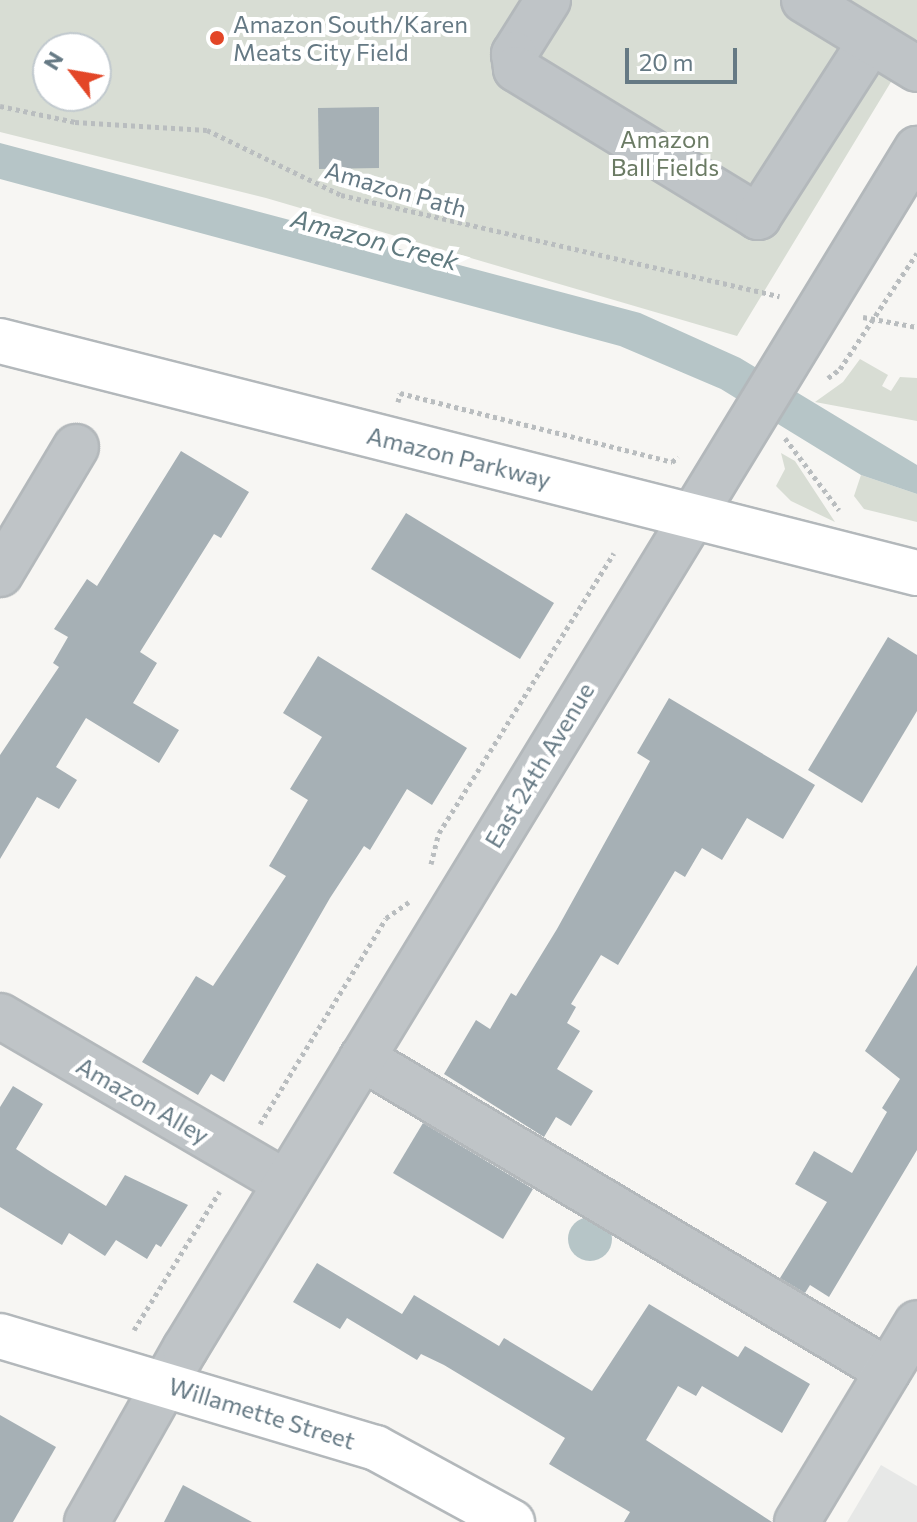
<!DOCTYPE html>
<html>
<head>
<meta charset="utf-8">
<style>
	body { margin:0 }
	#map { position:relative; width:917px; height:1522px; overflow:hidden; background:#f7f6f3; font-family:Commissioner,sans-serif }
	div>[style] { position:absolute }
	[style*='--x'] { left:calc(var(--x)*1px); top:calc(var(--y)*1px); width:calc(var(--w)*1px); rotate:calc(var(--a)*1deg) }
	.built>* { inset:0; background:#e7e8e7 }
	.green>* { inset:0; background:#d8ddd4 }
	.water>* { inset:0; background:#b6c5c7 }
	.round { border-radius:50% }
	.building>* { inset:0; background:#a6b0b5 }
	.path>* { height:5px; margin-top:-2.5px; transform-origin:0; background:repeating-linear-gradient(90deg,#b9bdbf 0 4px,transparent 0 8px) }
	.roads { filter:drop-shadow(2px 0 #b3b8bb) drop-shadow(-2px 0 #b3b8bb) drop-shadow(0 2px #b3b8bb) drop-shadow(0 -2px #b3b8bb) }
	.minor>* { height:44px; margin:-22px; padding:0 22px; transform-origin:22px; border-radius:22px; background:#bfc4c7 }
	.major>* { height:44px; margin:-22px; padding:0 22px; transform-origin:22px; border-radius:22px; background:#fff }
	.dots>* { width:22px; height:22px; translate:-50% -50%; box-sizing:border-box; border:4px solid #fff; border-radius:50% }
	span { translate:-50% -50%; white-space:nowrap; text-align:center; line-height:1.15; -webkit-text-stroke:8px #fff; paint-order:stroke }
	.poi-label { font-size:24px; color:#657984 }
	.left { translate:0 -50%; text-align:left }
	.park-label { font-size:24px; color:#6b7b64 }
	.street-label { font-size:24px; color:#657984 }
	.water-label { font-size:26px; color:#617b80; font-style:italic }
	.north { position:absolute; left:32px; top:32px; width:80px; height:80px; box-sizing:border-box; background:#fff; border:2px solid #c1c9ce; border-radius:50%; rotate:301deg; font-size:22px; font-weight:700; line-height:32px; text-align:center; color:#657984 }
	.north::after { content:''; display:block; margin:auto; width:28px; height:36px; background:#e34627; clip-path:polygon(50% 0,100% 100%,50% 72%,0 100%) }
	.scale { position:absolute; left:625px; top:48px; width:112px; height:36px; box-sizing:border-box; border:4px solid #657984; border-top:0; padding-left:10px; font-size:24px; line-height:28px; white-space:nowrap; color:#657984; -webkit-text-stroke:6px #fff; paint-order:stroke }
</style>
</head>
<body>
<div id="map">
	<div class="built">
		<i style="clip-path:polygon(881px 1465px,917px 1486px,917px 1522px,847px 1522px)"></i>
	</div>
	<div class="green">
		<i style="clip-path:polygon(evenodd,0 0,917px 0,917px 39px,737px 336px,266px 198px,0 132px,0 0,48px 48px,96px 48px,96px 96px,48px 96px,48px 48px)"></i>
		<i style="clip-path:polygon(860px 359px,888px 375px,882px 386px,891px 391px,900px 377px,917px 378px,917px 421px,815px 402px,843px 382px)"></i>
		<i style="clip-path:polygon(781px 453px,795px 461px,835px 522px,791px 501px,776px 486px,785px 469px)"></i>
		<i style="clip-path:polygon(861px 475px,917px 494px,917px 522px,864px 509px,854px 496px)"></i>
	</div>
	<div class="water">
		<i style="clip-path:polygon(0 143px,640px 313px,740px 358px,917px 465px,917px 494px,861px 475px,721px 389px,620px 346px,0 179px)"></i>
		<i class="round" style="left:568px;top:1217px;width:44px;height:44px"></i>
	</div>
	<div class="building">
		<i style="clip-path:polygon(379px 107px,379px 168px,319px 169px,318px 108px)"></i>
		<i style="clip-path:polygon(181px 451px,249px 492px,221px 538px,214px 534px,140px 652px,157px 663px,133px 703px,179px 730px,159px 763px,86px 718px,56px 767px,77px 780px,59px 809px,37px 797px,0 859px,0 755px,59px 667px,53px 663px,68px 637px,54px 629px,87px 579px,97px 586px)"></i>
		<i style="clip-path:polygon(406px 513px,554px 603px,520px 659px,371px 569px)"></i>
		<i style="clip-path:polygon(888px 637px,917px 655px,917px 711px,862px 803px,808px 770px)"></i>
		<i style="clip-path:polygon(318px 656px,467px 748px,432px 805px,407px 789px,370px 850px,364px 846px,330px 898px,224px 1082px,211px 1074px,198px 1095px,142px 1062px,196px 976px,213px 986px,286px 876px,269px 866px,308px 800px,290px 789px,322px 737px,283px 713px)"></i>
		<i style="clip-path:polygon(669px 698px,815px 785px,783px 839px,747px 818px,722px 860px,702px 848px,685px 877px,675px 871px,618px 965px,601px 955px,571px 1004px,576px 1007px,567px 1023px,580px 1031px,557px 1069px,593px 1091px,571px 1126px,556px 1117px,544px 1137px,444px 1074px,476px 1020px,490px 1029px,511px 993px,516px 996px,557px 929px,650px 761px,637px 753px)"></i>
		<i style="clip-path:polygon(917px 965px,917px 1150px,829px 1297px,810px 1285px,805px 1293px,780px 1278px,827px 1202px,795px 1184px,814px 1151px,852px 1173px,887px 1112px,882px 1108px,900px 1079px,865px 1051px)"></i>
		<i style="clip-path:polygon(13px 1086px,43px 1104px,16px 1149px,48px 1170px,106px 1206px,125px 1175px,188px 1205px,161px 1247px,156px 1244px,147px 1259px,116px 1240px,105px 1256px,69px 1233px,62px 1245px,0 1207px,0 1107px)"></i>
		<i style="clip-path:polygon(423px 1123px,533px 1189px,503px 1239px,393px 1173px)"></i>
		<i style="clip-path:polygon(317px 1263px,402px 1314px,414px 1295px,499px 1346px,504px 1338px,592px 1391px,649px 1304px,738px 1357px,745px 1346px,810px 1384px,782px 1433px,702px 1386px,696px 1396px,678px 1386px,646px 1440px,772px 1522px,624px 1522px,630px 1512px,549px 1464px,565px 1438px,444px 1365px,421px 1354px,417px 1360px,347px 1318px,340px 1329px,293px 1302px)"></i>
		<i style="clip-path:polygon(0 1415px,56px 1447px,13px 1522px,0 1522px)"></i>
		<i style="clip-path:polygon(183px 1485px,252px 1522px,164px 1522px)"></i>
	</div>
	<div class="path">
		<i style="--x:0;--y:106;--w:77;--a:12"></i>
		<i style="--x:75;--y:122;--w:132;--a:3.5"></i>
		<i style="--x:207;--y:130;--w:149;--a:25.9"></i>
		<i style="--x:341;--y:195;--w:450;--a:13"></i>
		<i style="--x:863;--y:317;--w:55;--a:10.5"></i>
		<i style="--x:828;--y:378;--w:15;--a:-37"></i>
		<i style="--x:840;--y:369;--w:139;--a:-56.4"></i>
		<i style="--x:398;--y:402;--w:9;--a:-77"></i>
		<i style="--x:400;--y:393;--w:281;--a:14.2"></i>
		<i style="--x:672;--y:462;--w:8;--a:-40"></i>
		<i style="--x:785;--y:438;--w:90;--a:53.1"></i>
		<i style="--x:431;--y:864;--w:32;--a:-76"></i>
		<i style="--x:439;--y:833;--w:330;--a:-58"></i>
		<i style="--x:260;--y:1124;--w:241;--a:-58.5"></i>
		<i style="--x:386;--y:918;--w:28;--a:-35"></i>
		<i style="--x:134;--y:1330;--w:163;--a:-58.3"></i>
	</div>
	<div class="roads">
		<div class="minor">
			<i style="--x:548;--y:0;--w:64;--a:122.2"></i>
			<i style="--x:514;--y:54;--w:15;--a:82"></i>
			<i style="--x:516;--y:69;--w:284;--a:31.4"></i>
			<i style="--x:758;--y:217;--w:209;--a:-57.3"></i>
			<i style="--x:804;--y:0;--w:132;--a:31.4"></i>
			<i style="--x:0;--y:574;--w:148;--a:-59.1"></i>
			<i style="--x:0;--y:1016;--w:331;--a:30.3"></i>
			<i style="--x:362;--y:1058;--w:612;--a:30.76"></i>
			<i style="--x:87;--y:1522;--w:199;--a:-60.5"></i>
			<i style="--x:185;--y:1349;--w:1406;--a:-58.62"></i>
			<i style="--x:797;--y:1522;--w:232;--a:-58.9"></i>
		</div>
		<div class="major">
			<i style="--x:0;--y:341;--w:946;--a:14.2"></i>
			<i style="--x:0;--y:1336;--w:392;--a:16.6"></i>
			<i style="--x:376;--y:1448;--w:155;--a:28.6"></i>
		</div>
	</div>
	<div class="dots">
		<i style="left:217px;top:38px;background:#e34627"></i>
	</div>
	<div class="poi-label">
		<span class="left" style="left:233px;top:38px">Amazon South/Karen<br>Meats City Field</span>
	</div>
	<div class="park-label">
		<span style="left:665px;top:153px">Amazon<br>Ball Fields</span>
	</div>
	<div class="street-label">
		<span style="left:396px;top:189px;rotate:16deg">Amazon Path</span>
		<span style="left:459px;top:457px;rotate:14deg">Amazon Parkway</span>
		<span style="left:539px;top:765px;rotate:-59deg">East 24th Avenue</span>
		<span style="left:143px;top:1100px;rotate:30deg">Amazon Alley</span>
		<span style="left:262px;top:1413px;rotate:17deg">Willamette Street</span>
	</div>
	<div class="water-label">
		<span style="left:375px;top:239px;rotate:15deg">Amazon Creek</span>
	</div>
	<div class="north">N</div>
	<div class="scale">20 m</div>
</div>
</body>
</html>
